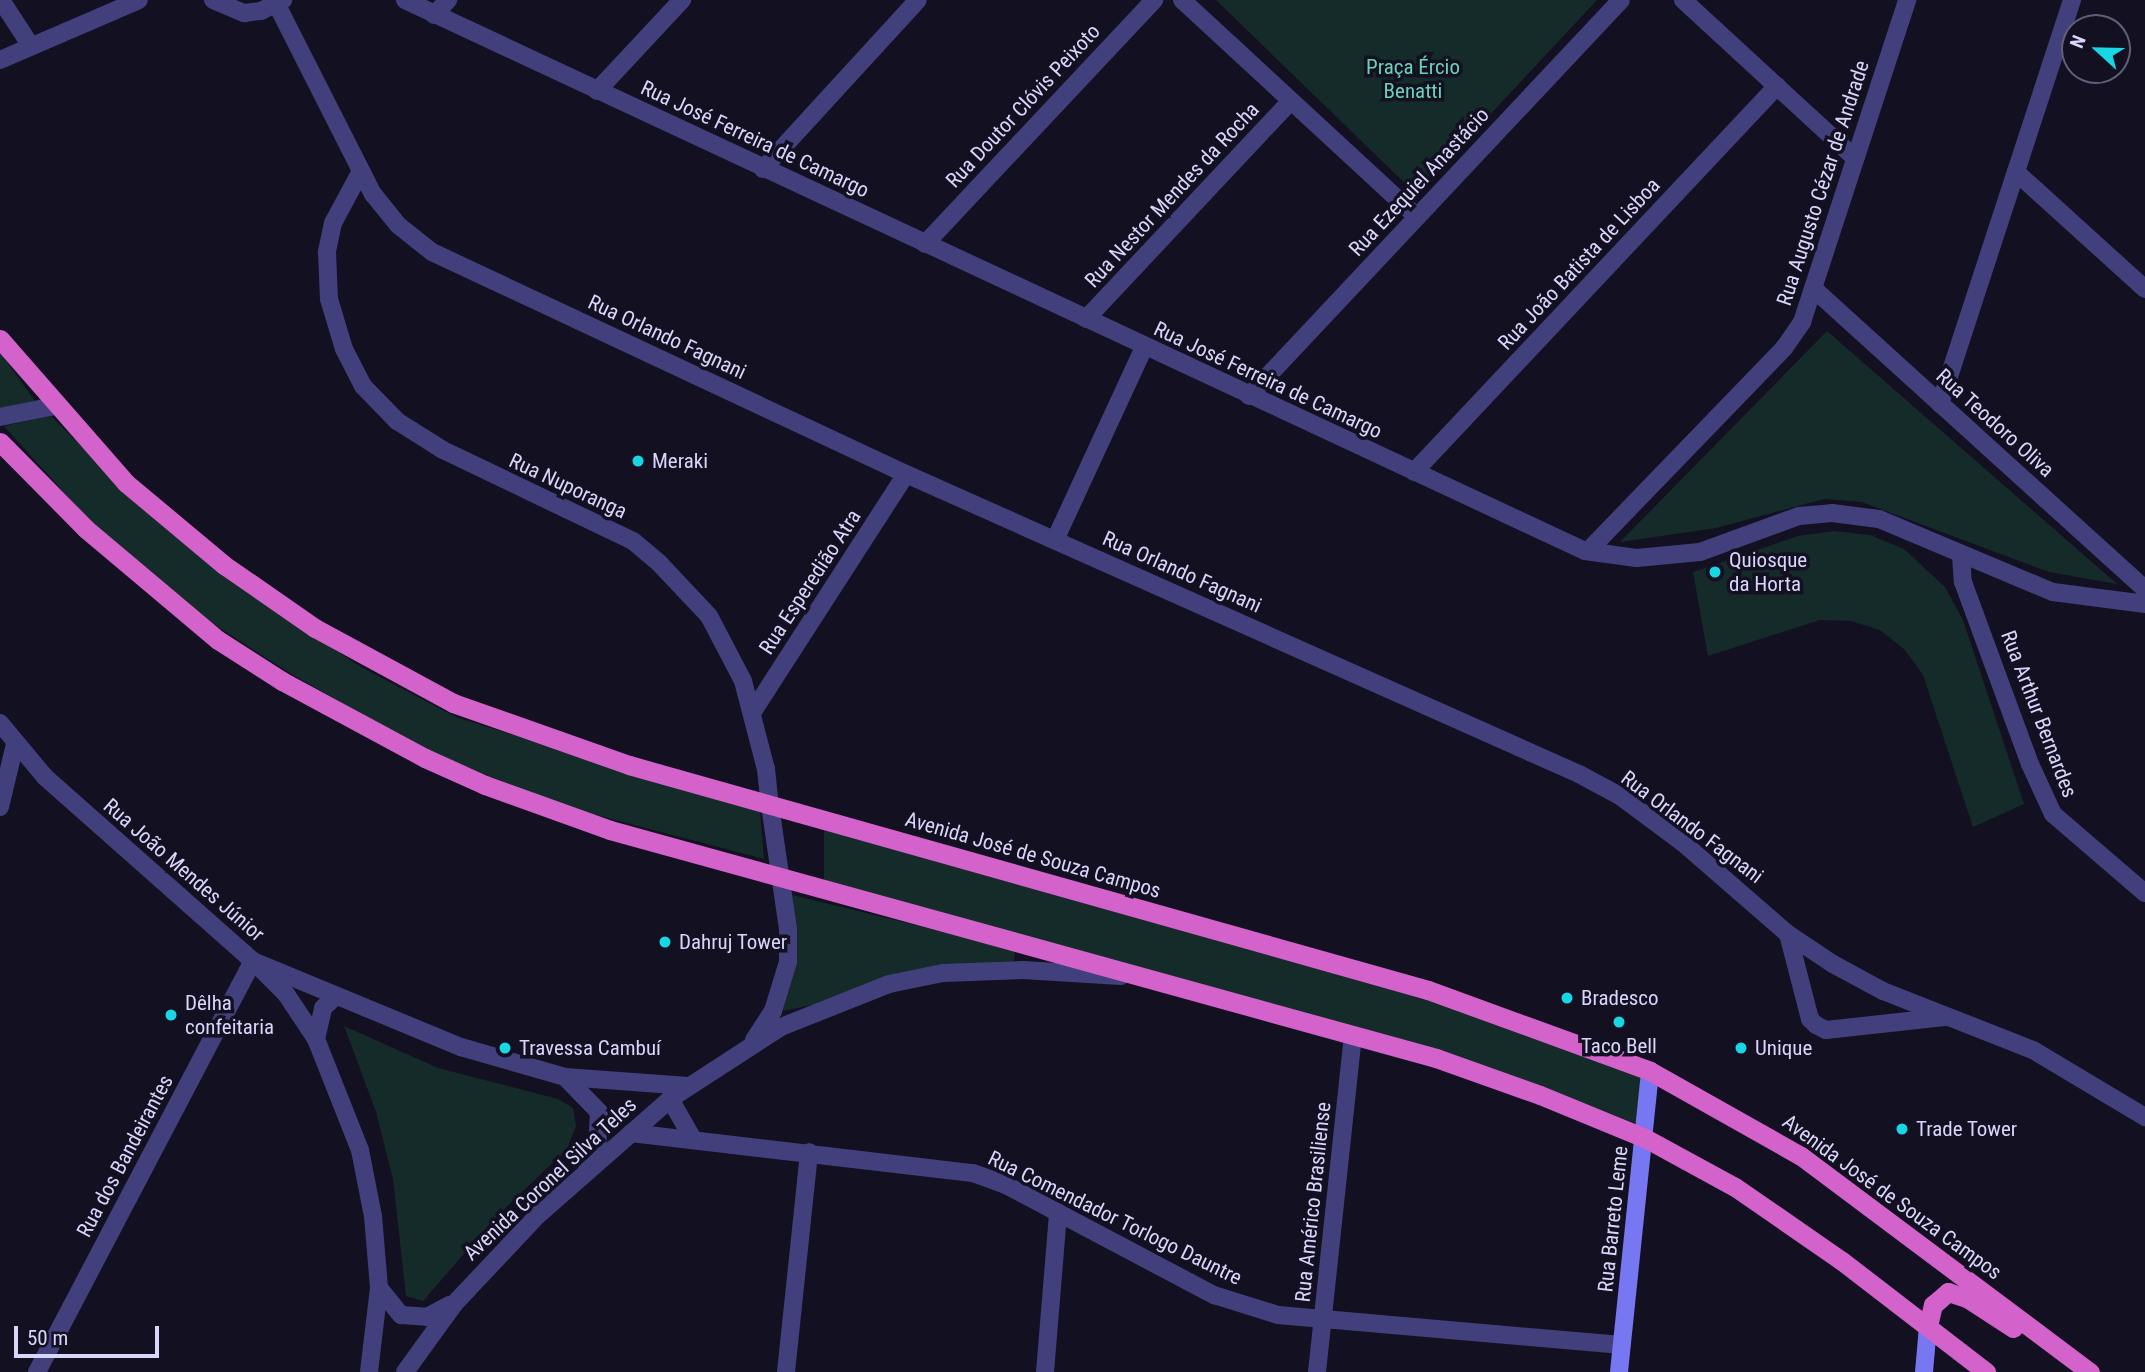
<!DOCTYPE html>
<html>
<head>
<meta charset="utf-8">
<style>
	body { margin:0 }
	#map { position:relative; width:2145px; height:1372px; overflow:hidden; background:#131022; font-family:"Roboto Condensed",sans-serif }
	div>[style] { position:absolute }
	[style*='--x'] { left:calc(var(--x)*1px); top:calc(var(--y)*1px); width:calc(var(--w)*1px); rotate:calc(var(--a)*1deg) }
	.green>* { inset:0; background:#142b2a }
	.minor>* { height:18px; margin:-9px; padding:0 9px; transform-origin:9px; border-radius:9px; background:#41407c }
	.tertiary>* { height:18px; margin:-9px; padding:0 9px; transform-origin:9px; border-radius:9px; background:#41407c }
	.secondary>* { height:18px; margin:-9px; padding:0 9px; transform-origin:9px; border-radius:9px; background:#7777f1 }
	.trunk>* { height:19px; margin:-9.5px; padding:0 9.5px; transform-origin:9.5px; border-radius:9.5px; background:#d462cb }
	.dots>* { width:19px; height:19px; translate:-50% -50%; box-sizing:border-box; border:4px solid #131022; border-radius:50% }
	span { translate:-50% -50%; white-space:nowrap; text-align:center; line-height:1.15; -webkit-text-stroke:7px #131022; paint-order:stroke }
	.park-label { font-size:21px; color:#69d3b6 }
	.street-label { font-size:21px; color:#d9d6fb }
	.poi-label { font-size:21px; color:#d9d6fb }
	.left { translate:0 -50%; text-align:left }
	.north { position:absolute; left:2061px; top:14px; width:70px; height:70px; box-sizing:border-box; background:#131022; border:2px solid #625f79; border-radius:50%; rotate:292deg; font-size:19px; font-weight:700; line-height:28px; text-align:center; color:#d9d6fb }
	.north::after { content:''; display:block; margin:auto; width:24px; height:32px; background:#18d6e4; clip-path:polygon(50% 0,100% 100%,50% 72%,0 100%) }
	.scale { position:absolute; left:14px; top:1326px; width:145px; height:32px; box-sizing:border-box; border:4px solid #d9d6fb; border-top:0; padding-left:9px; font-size:21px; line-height:24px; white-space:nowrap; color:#d9d6fb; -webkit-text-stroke:5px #131022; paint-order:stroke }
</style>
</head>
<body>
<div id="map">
	<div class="green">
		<i style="clip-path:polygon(1216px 0,1597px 0,1416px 194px)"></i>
		<i style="clip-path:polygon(1827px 331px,2117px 584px,2049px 572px,1862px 502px,1824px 499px,1716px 528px,1620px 542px)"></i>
		<i style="clip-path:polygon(0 352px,35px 401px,0 412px)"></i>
		<i style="clip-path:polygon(51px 416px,154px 519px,229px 580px,361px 667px,456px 717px,760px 812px,764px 859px,566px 807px,427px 751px,293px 675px,201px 616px,88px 519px,4px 426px)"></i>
		<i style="clip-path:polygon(1834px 531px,1870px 535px,1904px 549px,1945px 587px,1963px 620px,2024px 804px,1973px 827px,1923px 675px,1905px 650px,1880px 630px,1851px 621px,1820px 620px,1708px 656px,1693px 572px,1798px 536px)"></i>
		<i style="clip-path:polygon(824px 830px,1438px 1003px,1643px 1077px,1637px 1124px,1524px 1080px,824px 882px)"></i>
		<i style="clip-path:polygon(792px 895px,1015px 949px,1014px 963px,783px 1011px,796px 950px)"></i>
		<i style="clip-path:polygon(344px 1026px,438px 1068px,558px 1099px,573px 1108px,576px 1126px,567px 1149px,496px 1217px,423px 1301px,406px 1296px,393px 1179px,376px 1112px)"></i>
	</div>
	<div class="minor">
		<i style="--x:1;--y:0;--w:55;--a:56.9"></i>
		<i style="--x:1182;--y:0;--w:320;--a:42.7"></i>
		<i style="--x:1683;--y:0;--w:234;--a:42.6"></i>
		<i style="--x:277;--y:5;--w:212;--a:63.1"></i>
		<i style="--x:373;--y:194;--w:40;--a:51"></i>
		<i style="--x:398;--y:225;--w:43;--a:38.5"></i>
		<i style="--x:432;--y:252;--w:523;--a:25.1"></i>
		<i style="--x:906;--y:474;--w:737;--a:24.03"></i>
		<i style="--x:1579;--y:774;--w:47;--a:28.2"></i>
		<i style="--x:1620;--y:796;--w:77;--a:36.6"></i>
		<i style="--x:1682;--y:842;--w:140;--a:41"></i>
		<i style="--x:1788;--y:934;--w:54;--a:33.7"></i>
		<i style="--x:1833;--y:964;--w:57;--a:28.4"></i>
		<i style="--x:1883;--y:991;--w:161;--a:21.5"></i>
		<i style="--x:2033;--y:1050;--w:131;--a:30.9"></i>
		<i style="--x:434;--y:15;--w:21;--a:-47"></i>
		<i style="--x:0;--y:60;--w:151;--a:-23.3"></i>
		<i style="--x:597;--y:91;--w:125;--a:-47"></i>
		<i style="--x:763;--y:169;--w:229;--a:-47.5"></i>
		<i style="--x:361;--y:171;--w:59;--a:118.3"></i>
		<i style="--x:333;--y:223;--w:30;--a:102"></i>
		<i style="--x:327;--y:252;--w:47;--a:87.6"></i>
		<i style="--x:329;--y:299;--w:52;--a:73.3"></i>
		<i style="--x:344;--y:349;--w:42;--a:62.8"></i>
		<i style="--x:363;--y:386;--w:49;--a:45.8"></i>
		<i style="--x:397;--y:421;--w:54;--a:32.2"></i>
		<i style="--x:443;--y:450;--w:211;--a:25.6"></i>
		<i style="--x:633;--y:541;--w:35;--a:40"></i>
		<i style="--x:660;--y:564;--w:71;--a:46.7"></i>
		<i style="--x:709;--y:616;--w:73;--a:62.4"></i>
		<i style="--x:743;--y:681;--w:91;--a:75.4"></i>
		<i style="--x:766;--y:769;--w:36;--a:84"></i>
		<i style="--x:2016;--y:172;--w:174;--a:42.2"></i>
		<i style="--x:925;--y:244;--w:335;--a:-46.8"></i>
		<i style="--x:1815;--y:290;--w:445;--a:42.2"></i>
		<i style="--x:1086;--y:319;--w:299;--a:-46.8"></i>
		<i style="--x:1249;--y:396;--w:543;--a:-46.79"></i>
		<i style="--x:1940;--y:404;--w:425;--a:-71.9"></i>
		<i style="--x:1414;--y:472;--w:530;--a:-46.76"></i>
		<i style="--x:1055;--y:540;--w:213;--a:-65.2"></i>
		<i style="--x:1588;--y:551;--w:282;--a:-46"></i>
		<i style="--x:1784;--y:348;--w:32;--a:-55"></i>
		<i style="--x:1802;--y:322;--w:339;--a:-71.9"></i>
		<i style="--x:1961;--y:556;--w:26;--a:86"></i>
		<i style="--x:1963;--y:582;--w:194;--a:69.8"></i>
		<i style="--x:2030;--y:764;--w:55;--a:65.3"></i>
		<i style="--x:2053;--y:814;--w:121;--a:40.7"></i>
		<i style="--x:752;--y:713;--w:284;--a:-57.2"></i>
		<i style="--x:0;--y:807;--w:65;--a:-76.6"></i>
		<i style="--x:1788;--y:934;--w:88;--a:75.5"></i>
		<i style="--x:1810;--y:1019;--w:8;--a:45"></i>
		<i style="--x:1816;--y:1025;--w:11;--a:27"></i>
		<i style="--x:1826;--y:1030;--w:119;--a:-6.3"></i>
		<i style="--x:670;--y:1099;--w:46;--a:60.1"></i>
		<i style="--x:631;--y:1133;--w:344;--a:6.7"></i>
		<i style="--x:973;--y:1173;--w:33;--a:20"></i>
		<i style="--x:1004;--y:1184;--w:238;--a:27.9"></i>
		<i style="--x:1214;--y:1295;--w:67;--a:17.4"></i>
		<i style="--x:1278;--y:1315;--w:345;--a:5"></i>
		<i style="--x:37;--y:1372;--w:464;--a:-62.3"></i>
		<i style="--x:786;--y:1372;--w:221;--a:-84"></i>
		<i style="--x:1045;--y:1372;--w:160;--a:-85.3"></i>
	</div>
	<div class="tertiary">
		<i style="--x:213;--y:0;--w:34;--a:23"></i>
		<i style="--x:244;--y:13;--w:17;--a:-7"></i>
		<i style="--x:261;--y:11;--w:25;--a:-27"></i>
		<i style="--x:405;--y:0;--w:1302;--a:25.03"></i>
		<i style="--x:1585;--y:551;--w:52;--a:7.7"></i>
		<i style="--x:1637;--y:558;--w:63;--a:-5.4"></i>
		<i style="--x:1700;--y:552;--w:105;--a:-20"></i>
		<i style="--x:1799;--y:516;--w:33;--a:-5"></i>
		<i style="--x:1832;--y:513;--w:47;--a:7.3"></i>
		<i style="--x:1879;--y:519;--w:189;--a:22.8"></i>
		<i style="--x:2053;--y:592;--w:93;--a:7.4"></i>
		<i style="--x:0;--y:417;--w:56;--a:-11.3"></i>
		<i style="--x:0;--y:723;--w:70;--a:50.2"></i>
		<i style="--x:45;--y:777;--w:278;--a:41.5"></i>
		<i style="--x:253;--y:961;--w:225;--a:22.5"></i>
		<i style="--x:461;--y:1047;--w:108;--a:16.1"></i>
		<i style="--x:565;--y:1077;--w:123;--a:4.2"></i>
		<i style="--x:261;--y:969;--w:35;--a:45"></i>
		<i style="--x:286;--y:994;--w:54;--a:56.3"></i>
		<i style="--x:316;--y:1039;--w:119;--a:68.4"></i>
		<i style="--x:360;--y:1150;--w:67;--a:78.9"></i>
		<i style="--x:373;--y:1216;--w:72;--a:85.2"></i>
		<i style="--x:379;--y:1288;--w:85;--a:96.8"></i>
		<i style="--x:316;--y:1039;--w:32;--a:-77"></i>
		<i style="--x:323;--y:1008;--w:18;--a:-43"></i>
		<i style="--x:754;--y:1040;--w:35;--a:-57"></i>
		<i style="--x:773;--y:1011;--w:51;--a:-73"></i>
		<i style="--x:788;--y:962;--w:33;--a:-90"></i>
		<i style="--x:788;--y:929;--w:125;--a:-98.3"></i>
		<i style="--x:565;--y:1077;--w:49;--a:45.8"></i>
		<i style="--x:599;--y:1112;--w:35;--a:93"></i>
		<i style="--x:597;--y:1147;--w:23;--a:115"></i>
		<i style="--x:379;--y:1288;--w:35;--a:51"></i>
		<i style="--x:401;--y:1315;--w:26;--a:4"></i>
		<i style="--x:427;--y:1317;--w:26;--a:-28"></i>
		<i style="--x:405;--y:1372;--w:85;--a:-54.1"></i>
		<i style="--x:455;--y:1303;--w:120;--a:-46.7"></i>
		<i style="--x:537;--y:1216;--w:177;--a:-41.3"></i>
		<i style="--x:670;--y:1099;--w:132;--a:-33"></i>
		<i style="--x:781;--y:1027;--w:116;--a:-21.7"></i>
		<i style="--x:889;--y:984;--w:55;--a:-11.5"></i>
		<i style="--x:943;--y:973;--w:80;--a:-2.1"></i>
		<i style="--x:1023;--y:970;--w:98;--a:3.5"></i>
		<i style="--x:1317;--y:1372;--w:338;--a:-83.9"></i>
	</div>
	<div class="secondary">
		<i style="--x:1619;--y:1372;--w:303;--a:-84.1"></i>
		<i style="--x:1924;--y:1372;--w:46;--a:-85"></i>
	</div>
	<div class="trunk">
		<i style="--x:0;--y:339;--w:191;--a:48.8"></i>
		<i style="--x:126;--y:483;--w:128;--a:39.9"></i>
		<i style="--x:224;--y:565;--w:111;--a:34.7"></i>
		<i style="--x:315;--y:628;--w:157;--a:28.5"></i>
		<i style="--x:453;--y:703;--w:187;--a:19.4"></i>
		<i style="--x:629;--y:765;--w:830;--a:15.73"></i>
		<i style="--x:1428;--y:990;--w:236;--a:20"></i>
		<i style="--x:1650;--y:1071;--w:173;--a:29.4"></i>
		<i style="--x:1801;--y:1156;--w:361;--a:36.8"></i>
		<i style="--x:0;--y:442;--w:122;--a:45.3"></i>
		<i style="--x:86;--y:529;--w:172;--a:40.1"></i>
		<i style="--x:218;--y:640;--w:76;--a:32.6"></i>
		<i style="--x:282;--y:681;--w:162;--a:28.3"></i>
		<i style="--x:425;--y:758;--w:66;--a:24.2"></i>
		<i style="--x:485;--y:785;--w:133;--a:19.8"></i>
		<i style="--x:610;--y:830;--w:857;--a:15.43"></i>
		<i style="--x:1436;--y:1058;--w:110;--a:19.6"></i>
		<i style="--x:1540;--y:1095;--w:113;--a:22.3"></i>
		<i style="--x:1645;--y:1138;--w:102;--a:28.6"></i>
		<i style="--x:1735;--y:1187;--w:130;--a:34.7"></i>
		<i style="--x:1842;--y:1261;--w:182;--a:37.6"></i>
		<i style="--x:1928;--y:1326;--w:22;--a:-77"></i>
		<i style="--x:1933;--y:1305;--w:20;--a:-41"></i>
		<i style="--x:1948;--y:1292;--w:20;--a:18"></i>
		<i style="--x:1967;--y:1298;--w:55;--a:33.1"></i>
	</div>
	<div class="dots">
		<i style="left:638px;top:461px;background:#18d6e4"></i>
		<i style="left:1715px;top:572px;background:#18d6e4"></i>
		<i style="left:665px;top:942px;background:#18d6e4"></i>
		<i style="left:1567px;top:998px;background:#18d6e4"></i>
		<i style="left:171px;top:1015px;background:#18d6e4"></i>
		<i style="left:1619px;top:1022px;background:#18d6e4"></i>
		<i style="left:505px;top:1048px;background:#18d6e4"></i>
		<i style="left:1741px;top:1048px;background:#18d6e4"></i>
		<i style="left:1902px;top:1129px;background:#18d6e4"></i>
	</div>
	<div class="park-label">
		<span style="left:1413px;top:79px">Praça Ércio<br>Benatti</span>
	</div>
	<div class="street-label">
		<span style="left:1023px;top:106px;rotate:-47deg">Rua Doutor Clóvis Peixoto</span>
		<span style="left:755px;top:139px;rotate:25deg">Rua José Ferreira de Camargo</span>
		<span style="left:1419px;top:182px;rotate:-47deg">Rua Ezequiel Anastácio</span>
		<span style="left:1823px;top:183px;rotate:-72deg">Rua Augusto Cézar de Andrade</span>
		<span style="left:1172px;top:195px;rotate:-47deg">Rua Nestor Mendes da Rocha</span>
		<span style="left:1579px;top:264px;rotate:-47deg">Rua João Batista de Lisboa</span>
		<span style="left:667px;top:337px;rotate:25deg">Rua Orlando Fagnani</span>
		<span style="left:1268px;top:380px;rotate:25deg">Rua José Ferreira de Camargo</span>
		<span style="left:1995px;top:423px;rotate:42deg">Rua Teodoro Oliva</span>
		<span style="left:568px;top:486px;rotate:25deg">Rua Nuporanga</span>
		<span style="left:1182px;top:572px;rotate:24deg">Rua Orlando Fagnani</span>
		<span style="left:810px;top:582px;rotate:-57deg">Rua Esperedião Atra</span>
		<span style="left:2039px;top:714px;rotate:69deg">Rua Arthur Bernardes</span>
		<span style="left:1692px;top:827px;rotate:37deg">Rua Orlando Fagnani</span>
		<span style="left:1033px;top:855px;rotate:16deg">Avenida José de Souza Campos</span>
		<span style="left:184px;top:870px;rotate:41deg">Rua João Mendes Júnior</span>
		<span style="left:125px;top:1156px;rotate:-62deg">Rua dos Bandeirantes</span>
		<span style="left:550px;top:1179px;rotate:-43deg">Avenida Coronel Silva Teles</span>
		<span style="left:1892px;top:1197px;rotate:36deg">Avenida José de Souza Campos</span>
		<span style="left:1313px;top:1202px;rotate:-84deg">Rua Américo Brasiliense</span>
		<span style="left:1115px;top:1218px;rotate:26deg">Rua Comendador Torlogo Dauntre</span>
		<span style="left:1613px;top:1219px;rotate:-84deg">Rua Barreto Leme</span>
	</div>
	<div class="poi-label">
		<span class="left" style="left:652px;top:461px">Meraki</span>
		<span class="left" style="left:1729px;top:572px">Quiosque<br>da Horta</span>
		<span class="left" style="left:679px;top:942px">Dahruj Tower</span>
		<span class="left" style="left:1581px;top:998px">Bradesco</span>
		<span class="left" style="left:185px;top:1015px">Dêlha<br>confeitaria</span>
		<span style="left:1619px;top:1046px">Taco Bell</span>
		<span class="left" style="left:519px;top:1048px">Travessa Cambuí</span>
		<span class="left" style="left:1755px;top:1048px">Unique</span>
		<span class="left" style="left:1916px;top:1129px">Trade Tower</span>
	</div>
	<div class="north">N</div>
	<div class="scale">50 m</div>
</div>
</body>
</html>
